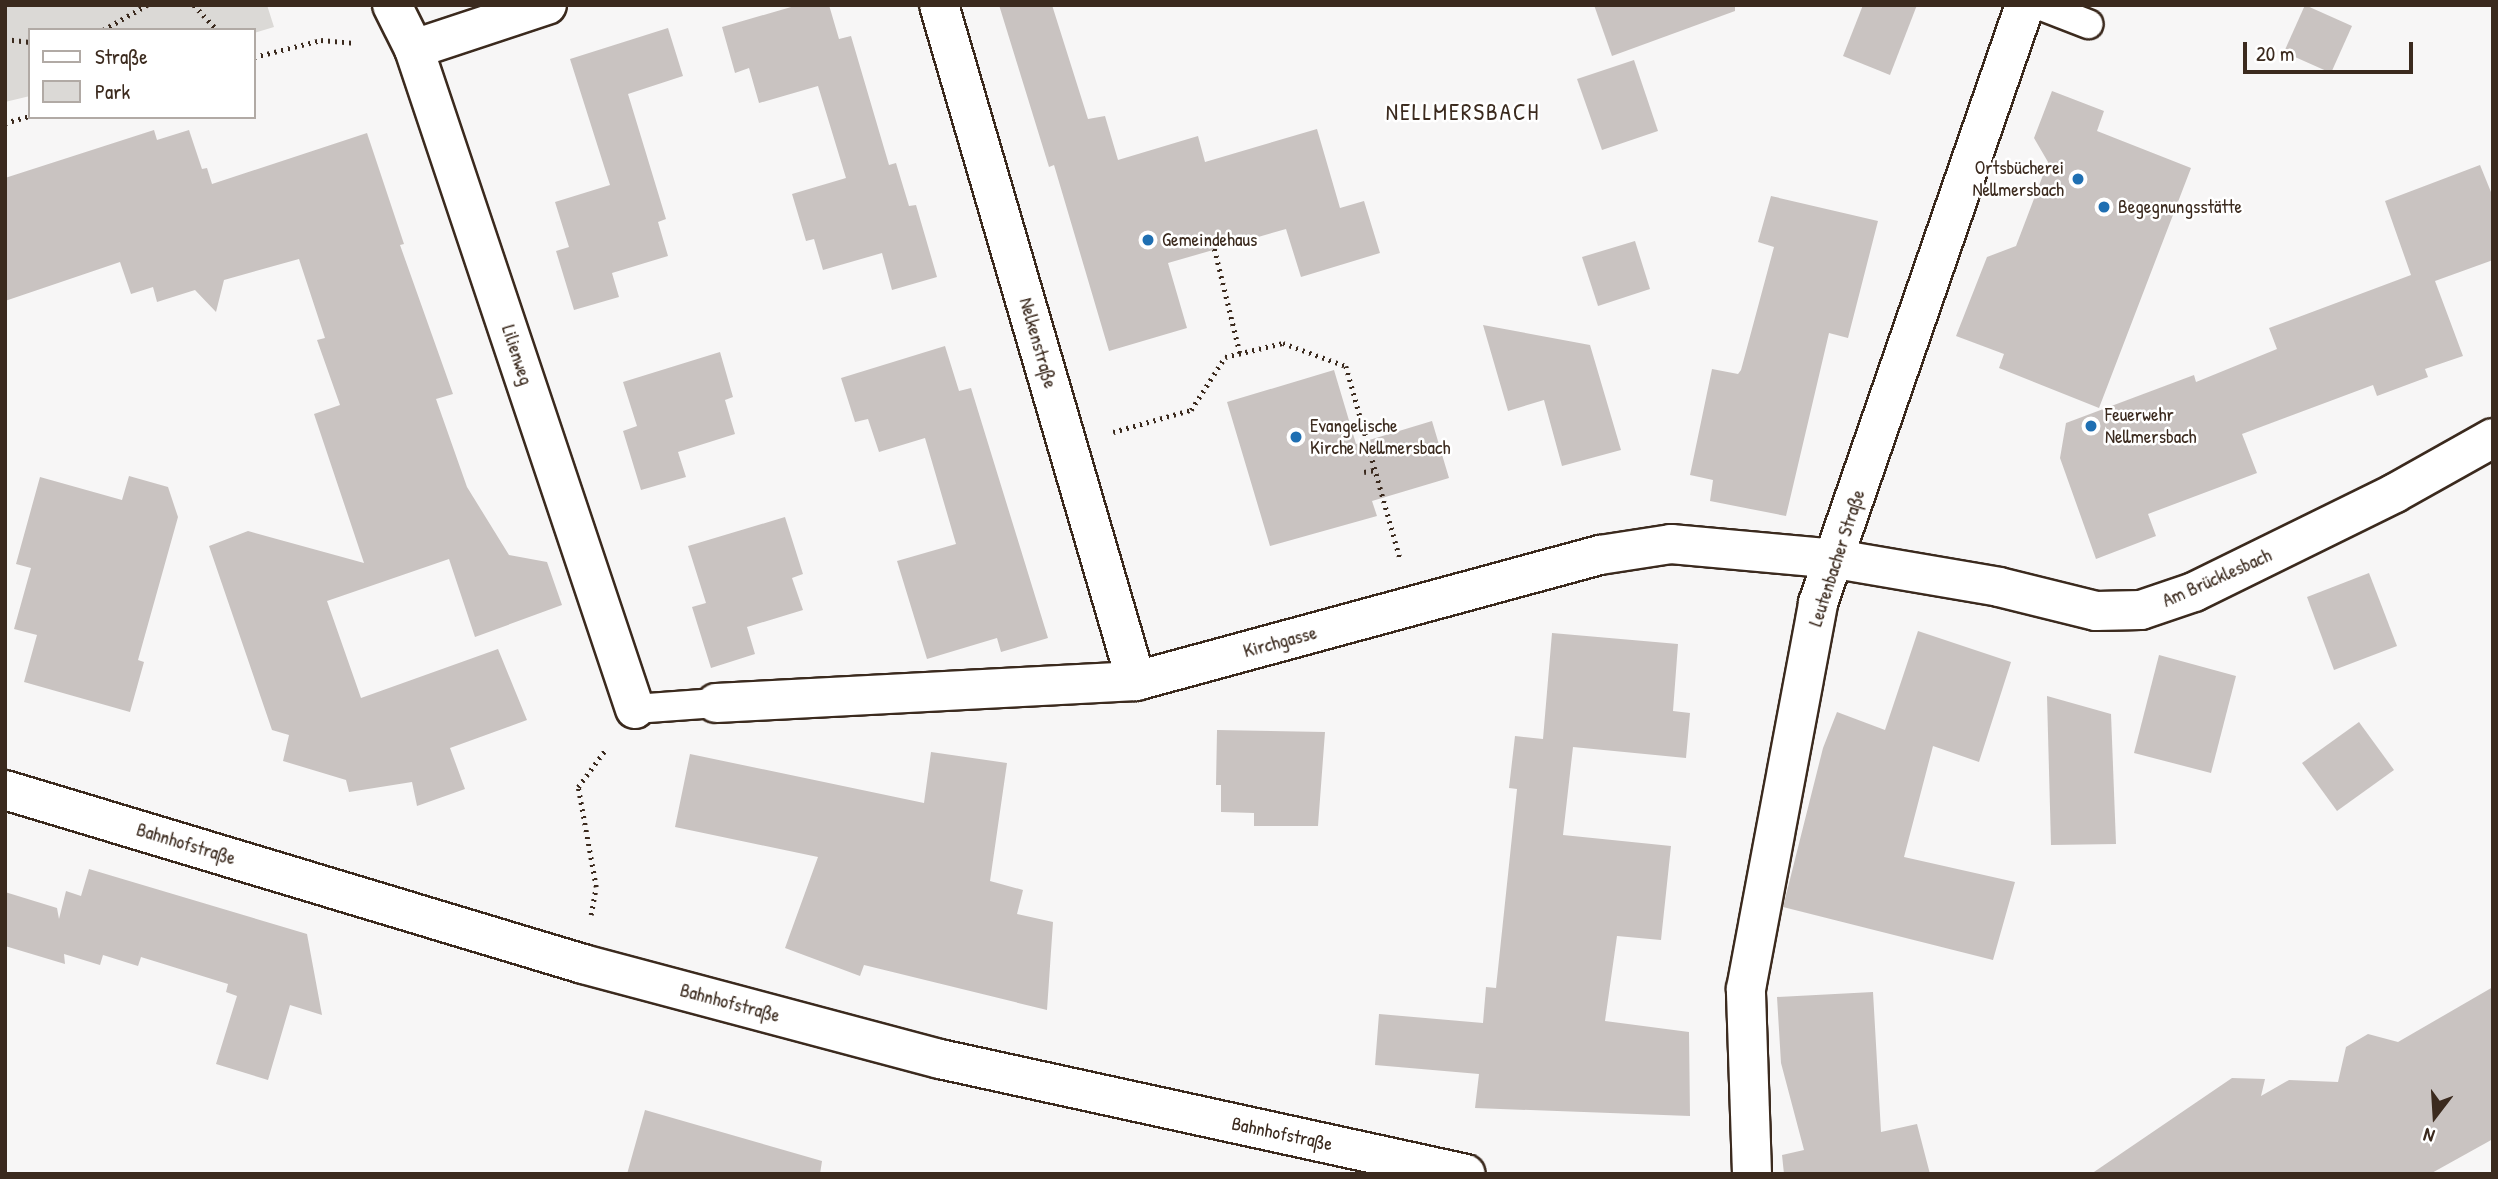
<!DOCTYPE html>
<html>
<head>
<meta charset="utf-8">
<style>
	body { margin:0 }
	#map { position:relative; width:2498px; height:1179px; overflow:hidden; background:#f7f6f6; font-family:"Patrick Hand",sans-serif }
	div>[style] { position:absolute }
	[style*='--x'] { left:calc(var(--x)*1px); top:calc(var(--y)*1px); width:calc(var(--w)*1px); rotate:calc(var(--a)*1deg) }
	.green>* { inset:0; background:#dbd9d6 }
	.building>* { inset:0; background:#c9c3c1 }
	.path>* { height:4.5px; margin-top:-2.25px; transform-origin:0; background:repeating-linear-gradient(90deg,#3b2a1e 0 2px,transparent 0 7px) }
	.roads { filter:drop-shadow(2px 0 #3b2a1e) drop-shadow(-2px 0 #3b2a1e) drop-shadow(0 2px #3b2a1e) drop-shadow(0 -2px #3b2a1e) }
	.lane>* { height:28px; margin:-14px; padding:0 14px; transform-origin:14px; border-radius:14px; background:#fff }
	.street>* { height:38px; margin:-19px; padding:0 19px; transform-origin:19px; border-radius:19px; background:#fff }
	.secondary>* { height:38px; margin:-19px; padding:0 19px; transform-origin:19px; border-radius:19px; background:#fff }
	.dots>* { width:19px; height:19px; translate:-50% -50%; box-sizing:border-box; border:4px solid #fff; border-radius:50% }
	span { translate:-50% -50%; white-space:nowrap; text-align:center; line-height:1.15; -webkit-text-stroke:5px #fff; paint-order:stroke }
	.poi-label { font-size:19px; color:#3b2a1e }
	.right { translate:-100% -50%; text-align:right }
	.left { translate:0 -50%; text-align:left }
	.street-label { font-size:19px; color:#3b2a1e }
	.quarter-label { font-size:23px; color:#3b2a1e; letter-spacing:2px }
	.frame { position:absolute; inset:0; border:7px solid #3b2a1e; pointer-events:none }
	.legend { position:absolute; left:28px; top:28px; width:228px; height:91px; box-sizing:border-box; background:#fff; border:2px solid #b1aaa5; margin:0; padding:9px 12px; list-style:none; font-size:21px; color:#3b2a1e }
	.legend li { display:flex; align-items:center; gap:14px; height:35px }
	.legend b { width:35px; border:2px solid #b1aaa5 }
	.north { position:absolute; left:2400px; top:1081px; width:70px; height:70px; -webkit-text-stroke:5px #fff; paint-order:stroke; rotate:197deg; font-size:19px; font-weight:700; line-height:28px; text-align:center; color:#3b2a1e }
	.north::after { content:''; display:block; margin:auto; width:24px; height:32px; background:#3b2a1e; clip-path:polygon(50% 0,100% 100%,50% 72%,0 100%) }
	.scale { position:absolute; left:2243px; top:42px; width:170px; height:32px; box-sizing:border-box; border:4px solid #3b2a1e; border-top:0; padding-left:9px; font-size:21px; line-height:24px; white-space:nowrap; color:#3b2a1e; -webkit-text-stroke:5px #fff; paint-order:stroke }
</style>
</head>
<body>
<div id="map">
	<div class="green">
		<i style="clip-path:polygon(5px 5px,267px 5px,274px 27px,254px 33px,30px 30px,30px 96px,5px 102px)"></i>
	</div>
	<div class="building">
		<i style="clip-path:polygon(798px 5px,829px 5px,839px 39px,851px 36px,889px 165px,896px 163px,909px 206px,916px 205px,937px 277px,892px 290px,882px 253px,823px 270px,814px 239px,806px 241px,792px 194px,846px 178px,818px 86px,759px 103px,749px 68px,735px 73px,722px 27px)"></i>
		<i style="clip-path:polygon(999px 5px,1052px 5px,1088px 119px,1105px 116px,1118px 160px,1198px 136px,1205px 162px,1317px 129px,1340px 208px,1364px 201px,1380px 253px,1301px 277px,1286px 229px,1168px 263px,1187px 328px,1109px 351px,1054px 165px,1049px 167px)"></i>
		<i style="clip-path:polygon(1594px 5px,1735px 5px,1735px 11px,1612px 56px)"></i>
		<i style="clip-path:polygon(1863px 5px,1917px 5px,1890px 75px,1843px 56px)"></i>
		<i style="clip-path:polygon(2305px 5px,2352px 26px,2331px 73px,2284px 52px)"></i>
		<i style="clip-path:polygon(668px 28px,683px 76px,628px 94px,666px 219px,658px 222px,668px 256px,612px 273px,619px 297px,574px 310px,556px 251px,569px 247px,555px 202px,610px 185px,570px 59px)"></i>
		<i style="clip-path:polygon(1634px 60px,1658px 131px,1602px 150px,1577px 79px)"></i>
		<i style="clip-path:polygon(2052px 91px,2104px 111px,2097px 131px,2191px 168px,2099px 408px,1999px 368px,2004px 354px,1956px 336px,1987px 257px,2016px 246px,2048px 162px,2034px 138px)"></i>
		<i style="clip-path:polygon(154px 130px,157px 140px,189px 130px,202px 169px,207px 168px,212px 184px,367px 133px,404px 244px,400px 245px,453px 394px,436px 399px,467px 487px,509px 555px,547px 562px,562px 605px,475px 637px,449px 559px,327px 601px,361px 698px,498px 649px,527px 720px,450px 748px,465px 789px,417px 806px,412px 782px,349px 792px,346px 780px,283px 761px,289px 735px,272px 730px,209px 546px,248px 531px,364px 563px,314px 414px,340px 405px,317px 340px,325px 338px,299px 259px,224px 280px,216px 312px,195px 290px,157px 302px,153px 287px,131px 294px,120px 262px,5px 301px,5px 178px)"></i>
		<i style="clip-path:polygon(2480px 165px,2493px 197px,2493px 260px,2435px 281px,2463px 356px,2425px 369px,2428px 377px,2377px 396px,2373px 385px,2242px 434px,2257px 473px,2148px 514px,2156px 536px,2096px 559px,2060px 458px,2066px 423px,2194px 375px,2196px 382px,2277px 349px,2269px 328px,2411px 275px,2385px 201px)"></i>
		<i style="clip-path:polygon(1771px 196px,1878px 221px,1848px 338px,1829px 333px,1786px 516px,1710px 501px,1713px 480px,1690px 475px,1712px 369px,1738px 374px,1741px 370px,1774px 247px,1758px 242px)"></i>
		<i style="clip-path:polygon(1635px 241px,1650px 289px,1598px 306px,1582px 257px)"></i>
		<i style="clip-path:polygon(1483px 325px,1590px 345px,1621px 450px,1562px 466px,1544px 400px,1508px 411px)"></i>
		<i style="clip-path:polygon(945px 346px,959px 391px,971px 388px,1048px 638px,1001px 652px,997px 638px,927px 659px,897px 561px,956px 544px,925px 438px,879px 452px,868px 419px,855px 422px,841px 378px)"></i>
		<i style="clip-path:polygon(720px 352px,733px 397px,725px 400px,735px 434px,678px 452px,686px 477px,641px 490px,623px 431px,637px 426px,623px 382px)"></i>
		<i style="clip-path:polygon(1334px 370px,1356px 444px,1432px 421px,1449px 478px,1372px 501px,1377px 516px,1270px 546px,1227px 402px)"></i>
		<i style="clip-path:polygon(129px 476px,168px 487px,178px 517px,138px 660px,144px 662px,130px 712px,24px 682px,37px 635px,14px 629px,31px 568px,16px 564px,40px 477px,122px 500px)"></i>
		<i style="clip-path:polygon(785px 517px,803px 574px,792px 578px,803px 610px,747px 627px,755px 654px,711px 668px,692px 607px,706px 603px,688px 546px)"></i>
		<i style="clip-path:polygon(2369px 573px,2397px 646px,2334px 670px,2307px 597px)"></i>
		<i style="clip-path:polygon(1918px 631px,2011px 662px,1979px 762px,1933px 746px,1904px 857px,2015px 882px,1993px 960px,1783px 907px,1823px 748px,1837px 712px,1885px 730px)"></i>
		<i style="clip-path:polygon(1552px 633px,1678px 644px,1673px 711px,1690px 713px,1686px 758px,1573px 747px,1563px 835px,1671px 846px,1661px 940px,1617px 936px,1605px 1021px,1689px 1032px,1690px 1116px,1475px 1108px,1479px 1074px,1375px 1065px,1379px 1014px,1483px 1023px,1486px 987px,1496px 988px,1517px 789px,1509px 788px,1515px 736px,1543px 739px)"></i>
		<i style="clip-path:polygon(2159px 655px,2236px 676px,2211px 773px,2134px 753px)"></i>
		<i style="clip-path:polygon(2047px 696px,2111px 714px,2116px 844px,2051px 845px)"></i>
		<i style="clip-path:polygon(2359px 722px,2394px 770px,2337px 811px,2302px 763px)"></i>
		<i style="clip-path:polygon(1217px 730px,1325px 732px,1318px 826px,1254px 826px,1254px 813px,1221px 812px,1221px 785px,1216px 785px)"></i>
		<i style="clip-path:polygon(931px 752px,1007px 763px,990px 881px,1023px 890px,1017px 914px,1053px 922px,1047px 1010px,864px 965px,860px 976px,785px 948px,818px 857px,675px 827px,690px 754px,924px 803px)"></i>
		<i style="clip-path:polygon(89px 869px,307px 934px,322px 1015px,290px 1005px,268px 1080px,216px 1064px,237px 996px,226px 992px,228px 984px,141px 957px,138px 966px,103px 955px,100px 965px,64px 954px,65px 964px,5px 946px,5px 892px,57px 908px,59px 919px,66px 891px,81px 896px)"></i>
		<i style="clip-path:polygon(2493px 987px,2493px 1139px,2430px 1174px,2091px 1174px,2232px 1078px,2265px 1079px,2261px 1096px,2289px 1080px,2338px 1082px,2346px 1047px,2368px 1034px,2398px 1042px)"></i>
		<i style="clip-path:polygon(1873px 992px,1881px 1132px,1917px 1124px,1930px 1174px,1784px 1174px,1782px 1155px,1804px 1150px,1781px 1063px,1777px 997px)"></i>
		<i style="clip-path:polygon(645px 1110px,822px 1161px,820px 1174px,627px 1174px)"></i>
	</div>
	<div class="path">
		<i style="--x:194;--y:5;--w:34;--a:47"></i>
		<i style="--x:103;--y:30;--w:51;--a:-29.6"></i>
		<i style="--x:5;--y:39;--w:25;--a:7"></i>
		<i style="--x:254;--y:57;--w:69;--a:-14.2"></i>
		<i style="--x:321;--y:40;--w:33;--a:5"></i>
		<i style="--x:5;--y:123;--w:26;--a:-16"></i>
		<i style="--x:1213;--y:242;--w:114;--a:76.3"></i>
		<i style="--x:1113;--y:432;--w:81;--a:-15.8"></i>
		<i style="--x:1191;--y:410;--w:63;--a:-57.3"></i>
		<i style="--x:1225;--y:357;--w:60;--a:-13.6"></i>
		<i style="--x:1283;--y:343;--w:67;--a:20.1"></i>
		<i style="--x:1346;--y:366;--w:199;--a:74.3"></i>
		<i style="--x:1364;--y:472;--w:11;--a:-10"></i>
		<i style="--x:591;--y:915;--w:28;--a:-80"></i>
		<i style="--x:596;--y:887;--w:102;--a:-100.2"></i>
		<i style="--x:578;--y:787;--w:47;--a:-53.6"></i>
	</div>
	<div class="roads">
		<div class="lane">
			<i style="--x:2039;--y:5;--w:53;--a:21.2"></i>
			<i style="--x:635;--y:709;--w:81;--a:-4.2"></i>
		</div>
		<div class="street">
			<i style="--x:392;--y:5;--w:49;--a:63.4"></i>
			<i style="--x:414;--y:49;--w:696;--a:71.49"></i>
			<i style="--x:939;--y:5;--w:704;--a:73.75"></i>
			<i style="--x:414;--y:49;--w:140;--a:-18.3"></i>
			<i style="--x:716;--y:703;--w:421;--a:-3"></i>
			<i style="--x:1136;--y:681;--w:481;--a:-15.2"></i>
			<i style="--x:1600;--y:555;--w:72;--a:-8.8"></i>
			<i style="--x:1671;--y:544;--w:166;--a:5.2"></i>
			<i style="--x:1836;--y:559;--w:165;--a:9.7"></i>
			<i style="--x:1999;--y:587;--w:100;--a:13.9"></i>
			<i style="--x:2096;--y:611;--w:45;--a:-1.3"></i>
			<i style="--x:2141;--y:610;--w:56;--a:-18.8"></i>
			<i style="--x:2194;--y:592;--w:224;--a:-26.2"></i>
			<i style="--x:2395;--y:493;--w:112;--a:-29.3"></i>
		</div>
		<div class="secondary">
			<i style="--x:5;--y:790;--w:604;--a:16.75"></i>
			<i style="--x:583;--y:964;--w:369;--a:14.9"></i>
			<i style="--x:940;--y:1059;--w:538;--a:12.33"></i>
			<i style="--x:1752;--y:1174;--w:185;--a:-91.9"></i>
			<i style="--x:1746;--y:989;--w:393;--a:-79.4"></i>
			<i style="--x:1818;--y:603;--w:633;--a:-70.91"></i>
		</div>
	</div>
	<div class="dots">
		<i style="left:2078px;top:179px;background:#1f6fb2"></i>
		<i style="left:2104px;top:207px;background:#1f6fb2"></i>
		<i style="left:1148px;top:240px;background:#1f6fb2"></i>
		<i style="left:2091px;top:426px;background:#1f6fb2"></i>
		<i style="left:1296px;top:437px;background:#1f6fb2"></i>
	</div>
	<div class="poi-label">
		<span class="right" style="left:2064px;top:179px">Ortsbücherei<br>Nellmersbach</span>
		<span class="left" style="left:2118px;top:207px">Begegnungsstätte</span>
		<span class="left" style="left:1162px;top:240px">Gemeindehaus</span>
		<span class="left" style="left:2105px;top:426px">Feuerwehr<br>Nellmersbach</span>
		<span class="left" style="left:1310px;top:437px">Evangelische<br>Kirche Nellmersbach</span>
	</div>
	<div class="street-label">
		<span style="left:1038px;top:343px;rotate:74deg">Nelkenstraße</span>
		<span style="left:517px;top:355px;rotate:72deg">Lilienweg</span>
		<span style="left:1837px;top:558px;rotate:-72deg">Leutenbacher Straße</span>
		<span style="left:2217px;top:578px;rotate:-24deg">Am Brücklesbach</span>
		<span style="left:1280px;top:642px;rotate:-15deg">Kirchgasse</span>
		<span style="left:186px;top:844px;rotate:17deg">Bahnhofstraße</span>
		<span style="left:730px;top:1003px;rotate:15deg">Bahnhofstraße</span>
		<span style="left:1282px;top:1134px;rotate:12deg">Bahnhofstraße</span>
	</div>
	<div class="quarter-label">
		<span style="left:1463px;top:112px">NELLMERSBACH</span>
	</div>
	<div class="frame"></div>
	<ul class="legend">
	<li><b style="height:9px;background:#fff"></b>Straße</li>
	<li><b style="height:19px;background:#dbd9d6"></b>Park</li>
	</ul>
	<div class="north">N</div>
	<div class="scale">20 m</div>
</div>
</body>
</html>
